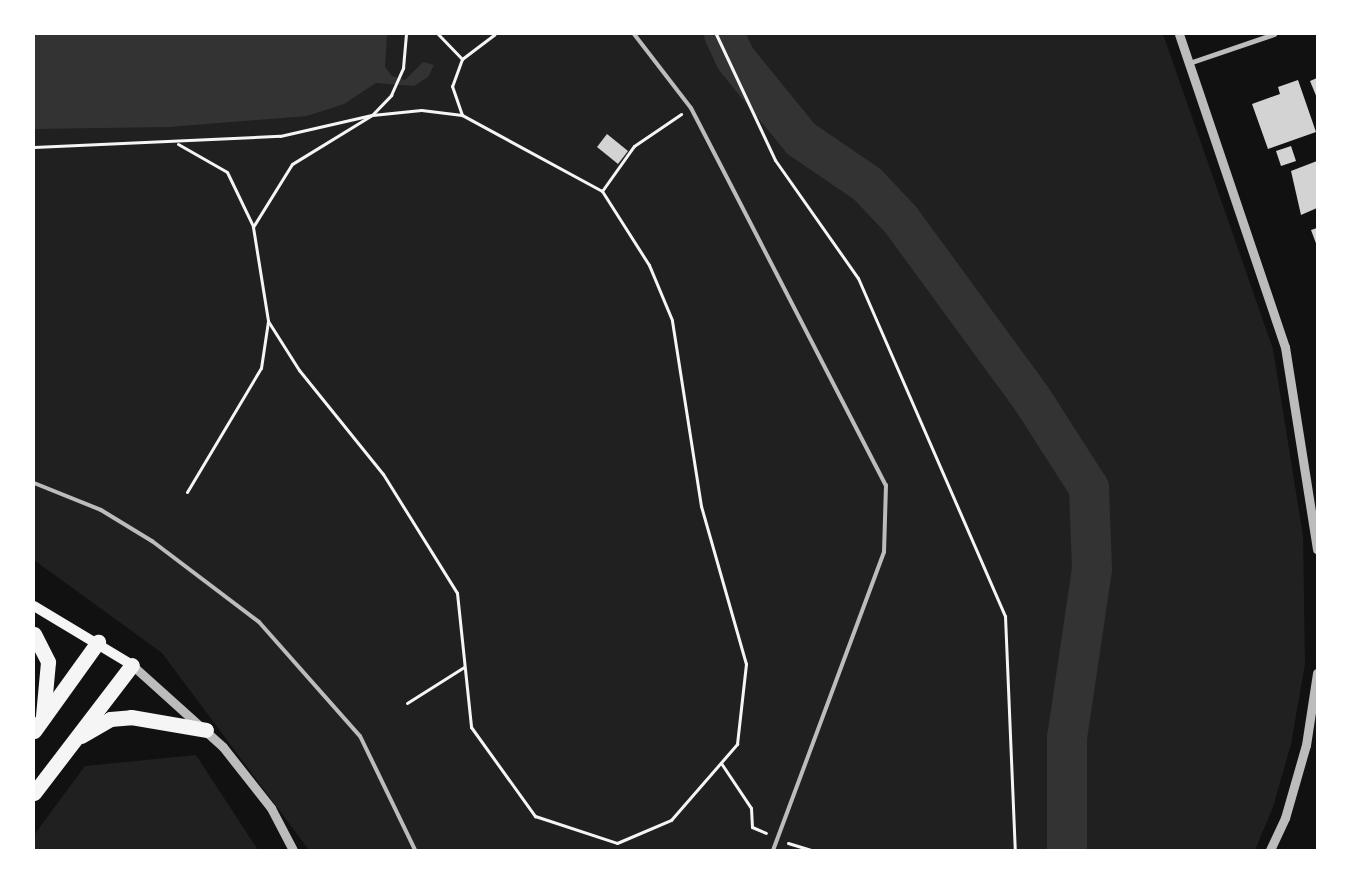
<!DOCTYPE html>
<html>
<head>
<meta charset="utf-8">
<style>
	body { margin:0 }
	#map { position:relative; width:1351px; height:884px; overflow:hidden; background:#111; font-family:"Exo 2",sans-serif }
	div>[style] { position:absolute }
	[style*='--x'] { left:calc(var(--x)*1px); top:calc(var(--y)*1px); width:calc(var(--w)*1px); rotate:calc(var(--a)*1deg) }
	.green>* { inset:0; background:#202020 }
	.water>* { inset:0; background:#333 }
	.river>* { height:40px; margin:-20px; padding:0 20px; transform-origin:20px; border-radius:20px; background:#333 }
	.building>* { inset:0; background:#d3d3d3 }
	.path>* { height:3px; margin:-1.5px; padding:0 1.5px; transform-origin:1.5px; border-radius:1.5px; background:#f5f5f5 }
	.service>* { height:4px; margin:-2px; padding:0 2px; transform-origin:2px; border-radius:2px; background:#bcbcbc }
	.minor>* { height:5px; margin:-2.5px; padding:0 2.5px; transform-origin:2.5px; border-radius:2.5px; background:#bcbcbc }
	.tertiary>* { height:9px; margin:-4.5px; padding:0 4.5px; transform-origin:4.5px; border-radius:4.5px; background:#bcbcbc }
	.secondary>* { height:10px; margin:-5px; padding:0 5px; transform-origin:5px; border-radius:5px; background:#f5f5f5 }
	.motorway>* { height:15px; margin:-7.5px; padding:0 7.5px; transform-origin:7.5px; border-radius:7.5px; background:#f5f5f5 }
	span { translate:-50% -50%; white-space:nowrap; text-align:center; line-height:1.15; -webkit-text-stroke:5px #fff; paint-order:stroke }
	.frame { position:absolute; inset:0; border:35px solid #fff; pointer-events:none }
</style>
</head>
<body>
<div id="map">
	<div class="green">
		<i style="clip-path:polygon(34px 34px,1163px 34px,1273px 349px,1303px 536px,1305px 664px,1291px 744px,1273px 807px,1255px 850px,309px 850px,162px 653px,34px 560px)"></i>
		<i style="clip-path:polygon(196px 755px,258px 850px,34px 850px,34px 835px,85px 766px)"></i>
	</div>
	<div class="water">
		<i style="clip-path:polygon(34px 34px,387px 34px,385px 67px,392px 76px,405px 80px,423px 62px,434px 65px,428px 77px,414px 86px,376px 83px,344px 104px,307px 116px,169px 127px,34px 129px)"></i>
	</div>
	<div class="river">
		<i style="--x:724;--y:34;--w:26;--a:65"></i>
		<i style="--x:735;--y:58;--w:104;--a:50.8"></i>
		<i style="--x:801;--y:139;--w:80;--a:34.3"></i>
		<i style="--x:867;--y:184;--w:50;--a:46.6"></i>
		<i style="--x:901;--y:220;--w:222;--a:53.8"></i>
		<i style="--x:1032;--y:399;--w:106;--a:57.4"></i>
		<i style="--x:1089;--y:488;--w:81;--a:87.9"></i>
		<i style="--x:1092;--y:569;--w:171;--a:98.4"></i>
		<i style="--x:1067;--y:738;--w:112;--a:90"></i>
	</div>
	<div class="building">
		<i style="clip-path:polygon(1317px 78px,1317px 98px,1310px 81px)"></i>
		<i style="clip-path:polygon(1298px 80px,1316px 132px,1268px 149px,1252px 104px,1280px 94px,1278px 87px)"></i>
		<i style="clip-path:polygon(607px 134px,628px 151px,618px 164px,597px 147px)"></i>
		<i style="clip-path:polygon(1291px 146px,1296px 161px,1281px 166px,1276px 151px)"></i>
		<i style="clip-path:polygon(1317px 161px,1317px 208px,1301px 215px,1291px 171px)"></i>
		<i style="clip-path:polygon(1317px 228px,1317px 246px,1311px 230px)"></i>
	</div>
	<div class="path">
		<i style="--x:438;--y:34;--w:35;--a:46"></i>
		<i style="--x:462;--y:59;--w:29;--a:110"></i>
		<i style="--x:452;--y:86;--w:31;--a:71"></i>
		<i style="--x:462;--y:115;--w:41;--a:-173"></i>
		<i style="--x:421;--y:110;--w:49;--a:174.2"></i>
		<i style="--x:372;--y:115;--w:94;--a:148.5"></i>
		<i style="--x:292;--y:164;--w:74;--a:121.8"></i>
		<i style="--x:253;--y:227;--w:95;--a:80.9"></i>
		<i style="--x:268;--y:321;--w:58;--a:57.7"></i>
		<i style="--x:299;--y:370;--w:134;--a:51.1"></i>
		<i style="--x:383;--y:474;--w:140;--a:58.1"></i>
		<i style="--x:457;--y:593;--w:135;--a:84"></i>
		<i style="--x:471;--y:727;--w:110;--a:54.3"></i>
		<i style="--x:535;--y:816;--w:86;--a:18.2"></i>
		<i style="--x:617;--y:843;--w:59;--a:-23.1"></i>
		<i style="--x:671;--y:820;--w:101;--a:-49"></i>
		<i style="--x:737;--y:744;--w:81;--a:-83.6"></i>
		<i style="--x:746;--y:664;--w:164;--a:-105.9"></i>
		<i style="--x:701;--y:506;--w:188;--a:-98.9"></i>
		<i style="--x:672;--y:320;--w:60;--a:-112.7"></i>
		<i style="--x:649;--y:265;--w:88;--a:-122.4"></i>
		<i style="--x:602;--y:191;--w:159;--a:-151.5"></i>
		<i style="--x:716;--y:34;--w:139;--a:64.9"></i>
		<i style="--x:775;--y:160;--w:144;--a:54.9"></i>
		<i style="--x:858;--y:278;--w:369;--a:66.5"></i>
		<i style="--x:1005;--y:616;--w:234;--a:87.6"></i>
		<i style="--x:462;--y:59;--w:41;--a:-37.1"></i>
		<i style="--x:178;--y:144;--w:56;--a:29.7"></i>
		<i style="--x:227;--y:172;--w:60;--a:64.3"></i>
		<i style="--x:34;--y:147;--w:246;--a:-2.6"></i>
		<i style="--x:280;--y:136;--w:94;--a:-12.9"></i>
		<i style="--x:372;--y:115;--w:28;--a:-46"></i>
		<i style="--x:391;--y:95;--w:30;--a:-66"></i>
		<i style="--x:403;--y:68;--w:34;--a:-85"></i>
		<i style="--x:602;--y:191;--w:55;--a:-54.6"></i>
		<i style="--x:634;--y:146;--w:57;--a:-34.2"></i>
		<i style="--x:187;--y:492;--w:144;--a:-59.2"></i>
		<i style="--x:261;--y:368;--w:48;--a:-81.5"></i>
		<i style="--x:407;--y:703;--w:67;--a:-32.3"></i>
		<i style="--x:721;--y:763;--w:54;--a:56.3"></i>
		<i style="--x:751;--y:808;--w:19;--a:87"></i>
		<i style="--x:752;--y:827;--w:15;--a:23"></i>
		<i style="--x:788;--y:843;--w:24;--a:17"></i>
	</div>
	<div class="service">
		<i style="--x:634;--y:34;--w:93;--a:52.4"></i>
		<i style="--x:691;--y:108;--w:424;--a:62.7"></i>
		<i style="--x:886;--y:485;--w:67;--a:91.7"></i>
		<i style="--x:884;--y:552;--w:318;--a:110.4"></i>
		<i style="--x:34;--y:483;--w:72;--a:21.9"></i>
		<i style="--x:101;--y:510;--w:60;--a:31.3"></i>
		<i style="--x:152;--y:541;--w:134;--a:37.1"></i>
		<i style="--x:259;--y:622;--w:152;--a:48.5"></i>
		<i style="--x:360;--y:736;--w:127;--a:64.2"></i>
	</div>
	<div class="minor">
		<i style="--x:1189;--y:63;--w:90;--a:-18.8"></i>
	</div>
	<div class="tertiary">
		<i style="--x:1179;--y:34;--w:330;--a:71.3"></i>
		<i style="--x:1285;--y:347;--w:205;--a:81"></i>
		<i style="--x:132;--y:665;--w:122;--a:42"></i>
		<i style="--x:223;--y:747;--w:78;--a:51.8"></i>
		<i style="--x:271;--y:808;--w:47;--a:62.4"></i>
		<i style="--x:1270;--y:850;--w:35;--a:-65"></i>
		<i style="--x:1285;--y:818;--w:76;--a:-74"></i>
		<i style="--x:1306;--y:745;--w:73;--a:-81.3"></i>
	</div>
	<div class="secondary">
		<i style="--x:34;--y:606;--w:114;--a:31"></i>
	</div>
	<div class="motorway">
		<i style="--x:34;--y:634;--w:31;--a:63"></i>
		<i style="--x:48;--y:662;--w:54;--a:95.3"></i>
		<i style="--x:34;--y:731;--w:110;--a:-54.3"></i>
		<i style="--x:81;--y:736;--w:34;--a:-30"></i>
		<i style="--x:110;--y:719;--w:21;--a:-5"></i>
		<i style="--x:131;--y:717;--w:76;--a:9.8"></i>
		<i style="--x:34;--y:793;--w:161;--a:-52.6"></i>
	</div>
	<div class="frame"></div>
</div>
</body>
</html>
